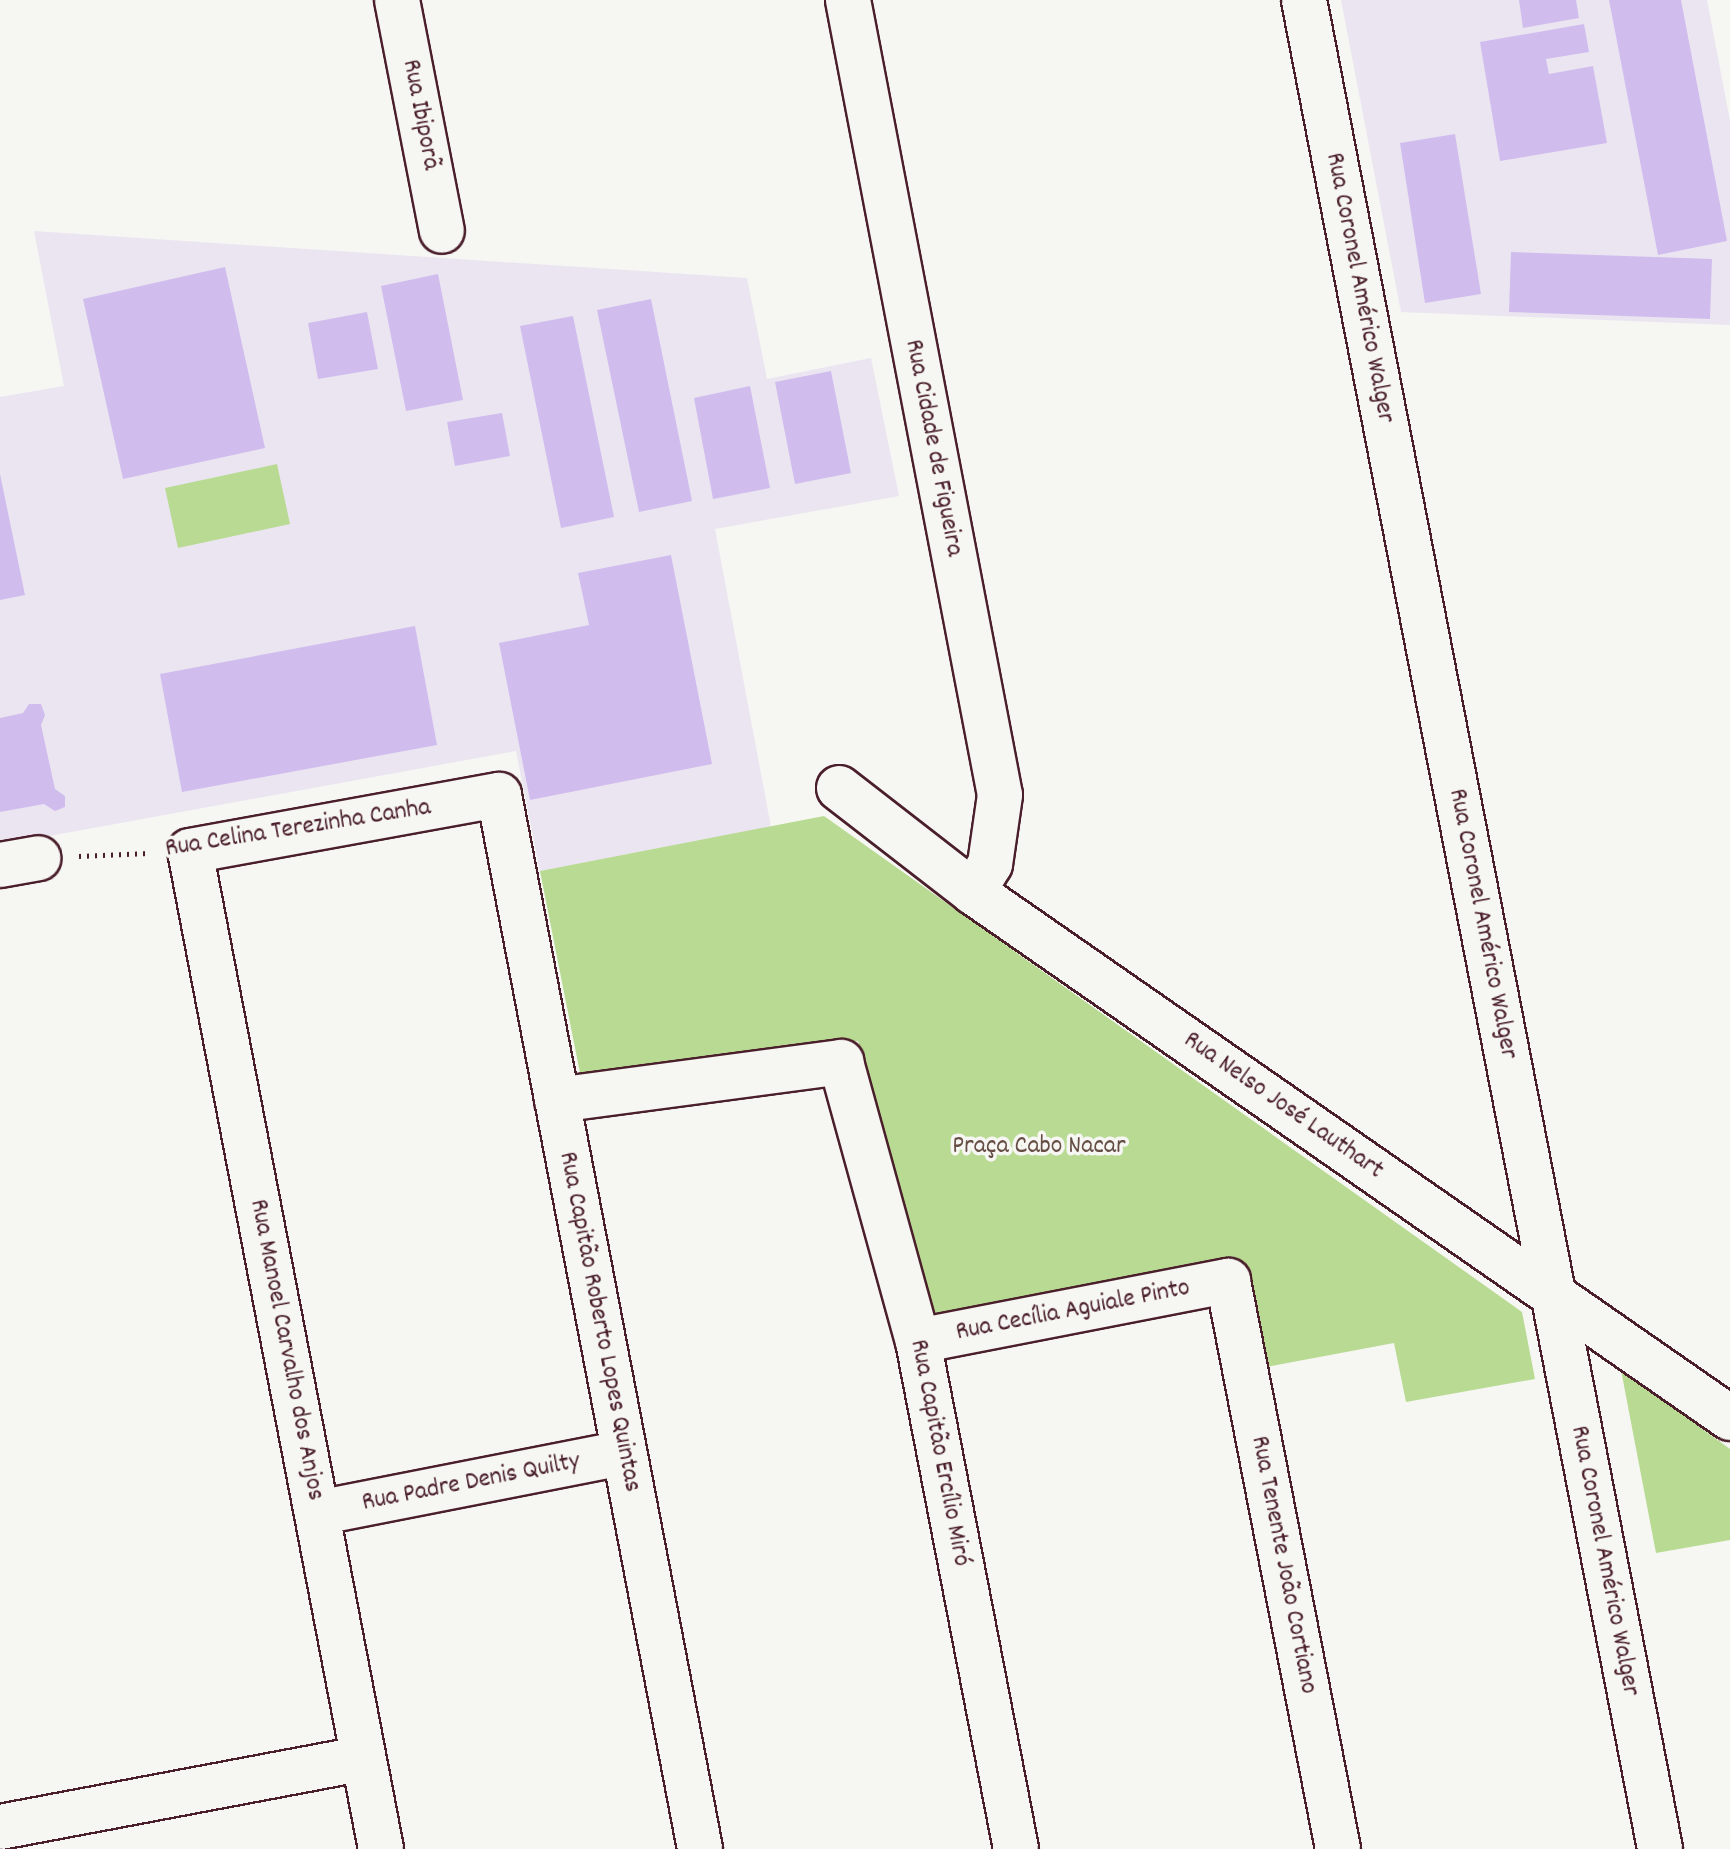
<!DOCTYPE html>
<html>
<head>
<meta charset="utf-8">
<style>
	body { margin:0 }
	#map { position:relative; width:1730px; height:1849px; overflow:hidden; background:#f6f6f2; font-family:Dekko,sans-serif }
	div>[style] { position:absolute }
	[style*='--x'] { left:calc(var(--x)*1px); top:calc(var(--y)*1px); width:calc(var(--w)*1px); rotate:calc(var(--a)*1deg) }
	.built>* { inset:0; background:#ebe5f1 }
	.green>* { inset:0; background:#b9da93 }
	.building>* { inset:0; background:#d0bdee }
	.path>* { height:5px; margin-top:-2.5px; transform-origin:0; background:repeating-linear-gradient(90deg,#4a1f2b 0 2px,transparent 0 8px) }
	.roads { filter:drop-shadow(2px 0 #4a1f2b) drop-shadow(-2px 0 #4a1f2b) drop-shadow(0 2px #4a1f2b) drop-shadow(0 -2px #4a1f2b) }
	.minor>* { height:44px; margin:-22px; padding:0 22px; transform-origin:22px; border-radius:22px; background:#f6f6f2 }
	span { translate:-50% -50%; white-space:nowrap; text-align:center; line-height:1.15; -webkit-text-stroke:7px #f6f6f2; paint-order:stroke }
	.street-label { font-size:26px; color:#4a1f2b }
	.park-label { font-size:26px; color:#664e45 }
</style>
</head>
<body>
<div id="map">
	<div class="built">
		<i style="clip-path:polygon(1341px 0,1707px 0,1730px 121px,1730px 325px,1401px 312px)"></i>
		<i style="clip-path:polygon(34px 231px,747px 278px,767px 379px,871px 358px,899px 496px,715px 529px,771px 827px,540px 871px,516px 751px,0 845px,0 397px,64px 386px)"></i>
	</div>
	<div class="green">
		<i style="clip-path:polygon(277px 464px,290px 524px,178px 548px,165px 488px)"></i>
		<i style="clip-path:polygon(824px 816px,1522px 1312px,1535px 1379px,1406px 1402px,1394px 1343px,1261px 1368px,1239px 1260px,934px 1314px,858px 1041px,580px 1073px,540px 871px)"></i>
		<i style="clip-path:polygon(1621px 1370px,1730px 1449px,1730px 1540px,1656px 1553px)"></i>
	</div>
	<div class="building">
		<i style="clip-path:polygon(1519px 0,1576px 0,1579px 18px,1523px 28px)"></i>
		<i style="clip-path:polygon(1609px 0,1681px 0,1727px 241px,1658px 255px)"></i>
		<i style="clip-path:polygon(1584px 24px,1589px 52px,1546px 59px,1549px 74px,1593px 66px,1607px 143px,1500px 161px,1480px 42px)"></i>
		<i style="clip-path:polygon(1455px 134px,1481px 294px,1425px 303px,1400px 143px)"></i>
		<i style="clip-path:polygon(1511px 252px,1712px 259px,1710px 319px,1509px 312px)"></i>
		<i style="clip-path:polygon(225px 267px,265px 448px,123px 479px,83px 299px)"></i>
		<i style="clip-path:polygon(438px 274px,463px 400px,406px 411px,381px 286px)"></i>
		<i style="clip-path:polygon(651px 299px,692px 501px,639px 512px,597px 310px)"></i>
		<i style="clip-path:polygon(367px 312px,378px 369px,318px 379px,308px 323px)"></i>
		<i style="clip-path:polygon(573px 316px,614px 517px,561px 528px,520px 326px)"></i>
		<i style="clip-path:polygon(831px 371px,851px 473px,795px 484px,775px 382px)"></i>
		<i style="clip-path:polygon(750px 386px,770px 488px,713px 499px,694px 398px)"></i>
		<i style="clip-path:polygon(502px 413px,510px 456px,455px 466px,447px 422px)"></i>
		<i style="clip-path:polygon(0 474px,25px 595px,0 600px)"></i>
		<i style="clip-path:polygon(671px 555px,712px 764px,530px 800px,499px 643px,589px 625px,578px 573px)"></i>
		<i style="clip-path:polygon(415px 626px,437px 745px,182px 792px,160px 674px)"></i>
		<i style="clip-path:polygon(29px 704px,41px 704px,45px 715px,41px 725px,55px 789px,65px 796px,65px 807px,55px 811px,44px 804px,0 812px,0 718px,23px 713px)"></i>
	</div>
	<div class="path">
		<i style="--x:79;--y:856;--w:70;--a:-2.5"></i>
	</div>
	<div class="roads">
		<div class="minor">
			<i style="--x:397;--y:0;--w:235;--a:79"></i>
			<i style="--x:848;--y:0;--w:809;--a:79.18"></i>
			<i style="--x:1000;--y:795;--w:70;--a:98.2"></i>
			<i style="--x:990;--y:864;--w:33;--a:121"></i>
			<i style="--x:1304;--y:0;--w:1883;--a:79.1"></i>
			<i style="--x:839;--y:788;--w:170;--a:37.8"></i>
			<i style="--x:973;--y:892;--w:922;--a:34.79"></i>
			<i style="--x:0;--y:865;--w:39;--a:-10"></i>
			<i style="--x:557;--y:1100;--w:287;--a:-7.6"></i>
			<i style="--x:841;--y:1062;--w:289;--a:74.6"></i>
			<i style="--x:918;--y:1341;--w:517;--a:79.08"></i>
			<i style="--x:918;--y:1341;--w:316;--a:-11"></i>
			<i style="--x:1228;--y:1281;--w:579;--a:79.04"></i>
			<i style="--x:317;--y:1513;--w:313;--a:-11.1"></i>
			<i style="--x:0;--y:1827;--w:370;--a:-10.7"></i>
			<i style="--x:381;--y:1849;--w:1016;--a:-100.83"></i>
			<i style="--x:190;--y:851;--w:314;--a:-10.3"></i>
			<i style="--x:499;--y:795;--w:1073;--a:79.2"></i>
		</div>
	</div>
	<div class="street-label">
		<span style="left:420px;top:115px;rotate:79deg">Rua Ibiporã</span>
		<span style="left:1359px;top:288px;rotate:79deg">Rua Coronel Américo Walger</span>
		<span style="left:933px;top:448px;rotate:79deg">Rua Cidade de Figueira</span>
		<span style="left:298px;top:829px;rotate:-9deg">Rua Celina Terezinha Canha</span>
		<span style="left:1482px;top:924px;rotate:79deg">Rua Coronel Américo Walger</span>
		<span style="left:1283px;top:1106px;rotate:35deg">Rua Nelso José Lauthart</span>
		<span style="left:1073px;top:1311px;rotate:-11deg">Rua Cecília Aguiale Pinto</span>
		<span style="left:599px;top:1322px;rotate:79deg">Rua Capitão Roberto Lopes Quintas</span>
		<span style="left:286px;top:1350px;rotate:79deg">Rua Manoel Carvalho dos Anjos</span>
		<span style="left:939px;top:1453px;rotate:79deg">Rua Capitão Ercílio Miró</span>
		<span style="left:471px;top:1483px;rotate:-11deg">Rua Padre Denis Quilty</span>
		<span style="left:1604px;top:1561px;rotate:79deg">Rua Coronel Américo Walger</span>
		<span style="left:1283px;top:1565px;rotate:79deg">Rua Tenente João Cortiano</span>
	</div>
	<div class="park-label">
		<span style="left:1039px;top:1147px">Praça Cabo Nacar</span>
	</div>
</div>
</body>
</html>
